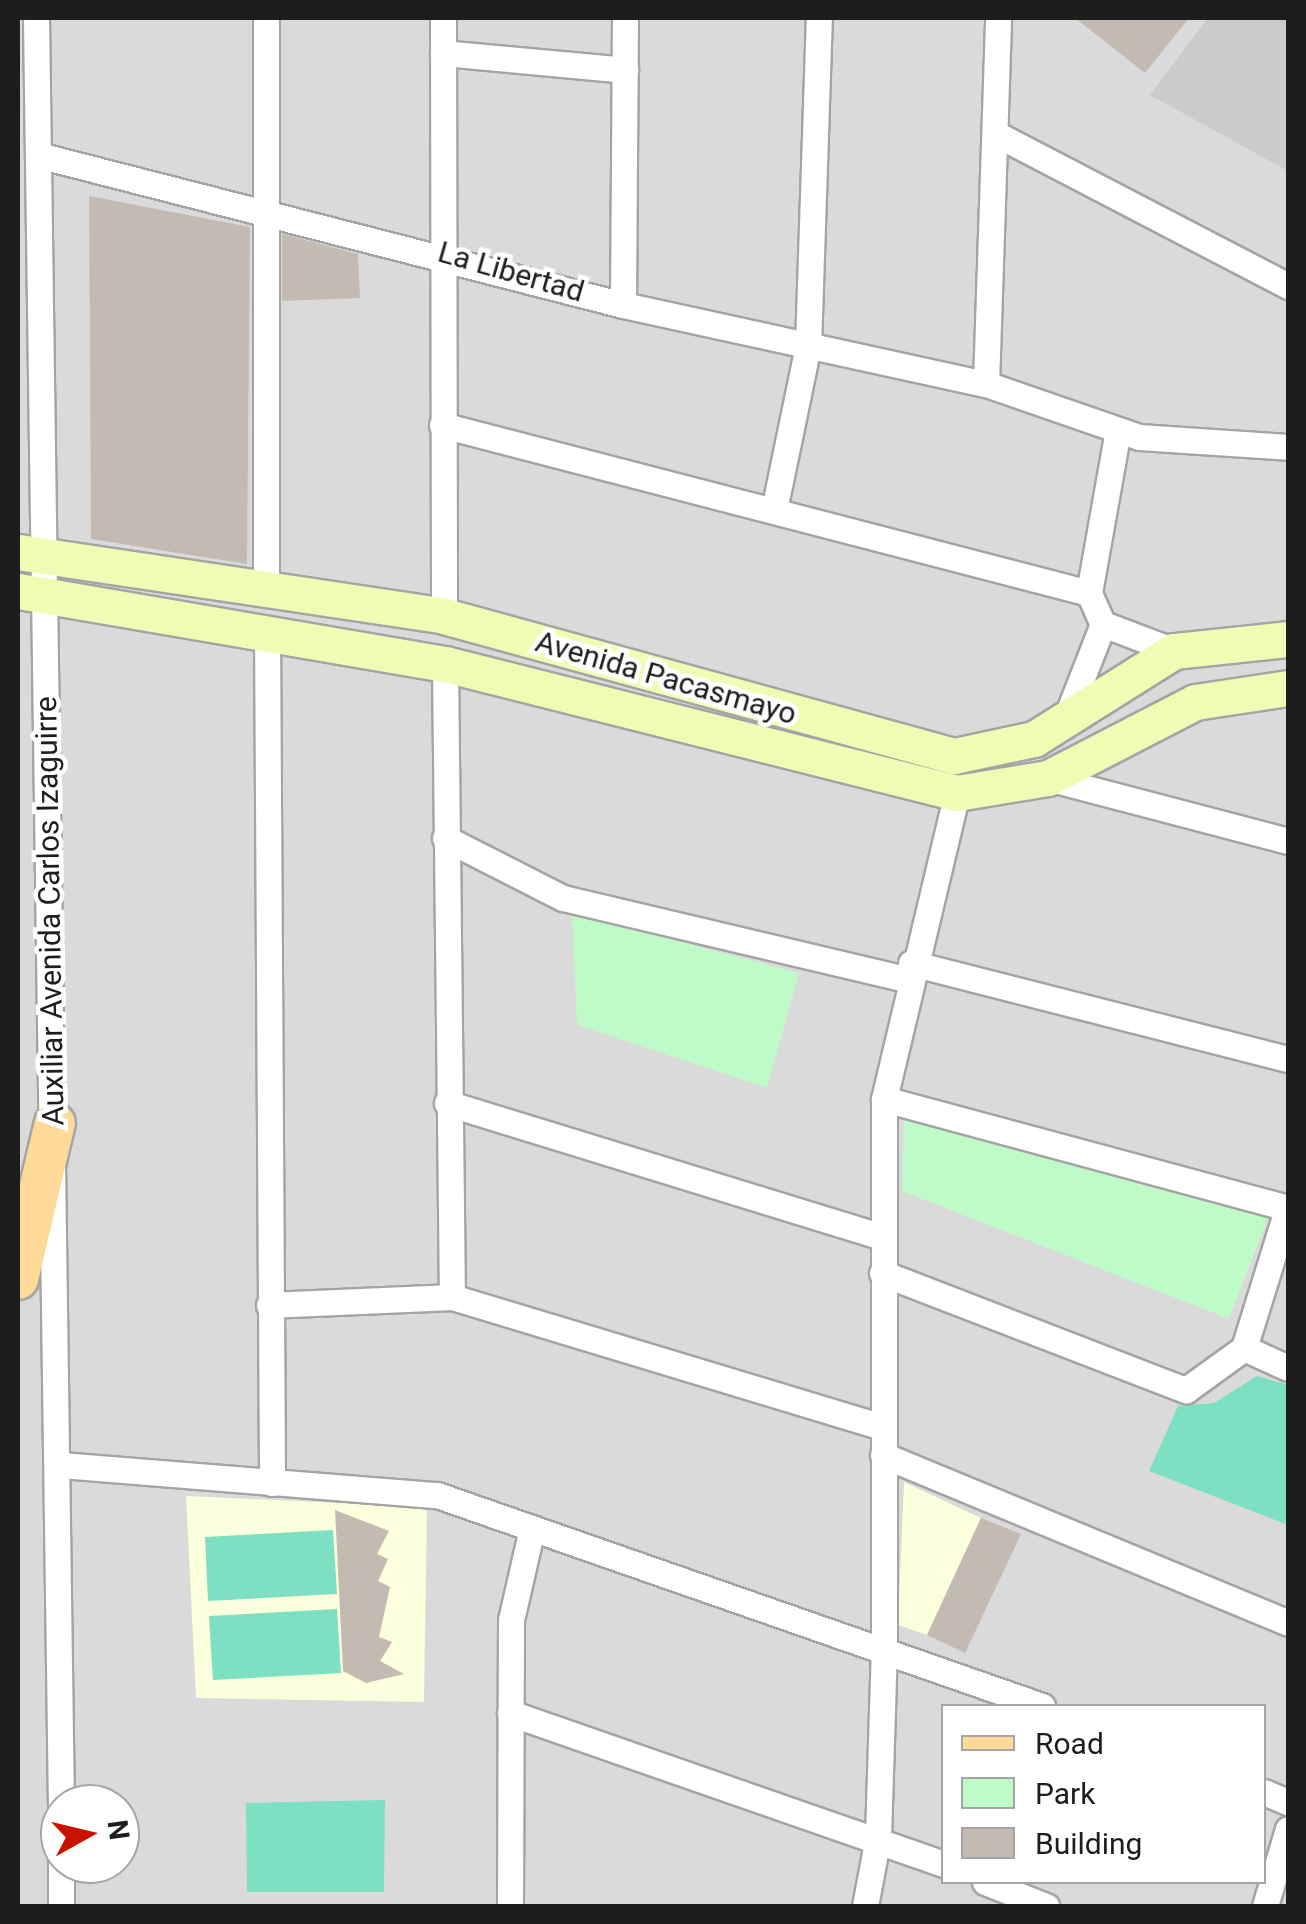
<!DOCTYPE html>
<html>
<head>
<meta charset="utf-8">
<style>
	body { margin:0 }
	#map { position:relative; width:1306px; height:1924px; overflow:hidden; background:#efece3; font-family:Roboto,sans-serif }
	div>[style] { position:absolute }
	[style*='--x'] { left:calc(var(--x)*1px); top:calc(var(--y)*1px); width:calc(var(--w)*1px); rotate:calc(var(--a)*1deg) }
	.residential>* { inset:0; background:#dbdada }
	.education>* { inset:0; background:#fcffdb }
	.religious>* { inset:0; background:#cbcbcb }
	.park>* { inset:0; background:#befbc8 }
	.pitch>* { inset:0; background:#7ee0c2 }
	.building>* { inset:0; background:#c3bbb2 }
	.roads { filter:drop-shadow(2px 0 #a4a4a4) drop-shadow(-2px 0 #a4a4a4) drop-shadow(0 2px #a4a4a4) drop-shadow(0 -2px #a4a4a4) }
	.street>* { height:25px; margin:-12.5px; padding:0 12.5px; transform-origin:12.5px; border-radius:12.5px; background:#fff }
	.secondary>* { height:35px; margin:-17.5px; padding:0 17.5px; transform-origin:17.5px; border-radius:17.5px; background:#f2fbb4 }
	.primary>* { height:40px; margin:-20px; padding:0 20px; transform-origin:20px; border-radius:20px; background:#feda98 }
	span { translate:-50% -50%; white-space:nowrap; text-align:center; line-height:1.15; -webkit-text-stroke:9px #fff; paint-order:stroke }
	.street-label { font-size:30px; color:#1d1d1d }
	.frame { position:absolute; inset:0; border:20px solid #1d1d1d; pointer-events:none }
	.legend { position:absolute; left:941px; top:1704px; width:325px; height:180px; box-sizing:border-box; background:#fff; border:2px solid #a5a5a5; margin:0; padding:12px 18px; list-style:none; font-size:30px; color:#1d1d1d }
	.legend li { display:flex; align-items:center; gap:20px; height:50px }
	.legend b { width:50px; border:2px solid #a5a5a5 }
	.north { position:absolute; left:40px; top:1784px; width:100px; height:100px; box-sizing:border-box; background:#fff; border:2px solid #a5a5a5; border-radius:50%; rotate:82deg; font-size:28px; font-weight:700; line-height:40px; text-align:center; color:#1d1d1d }
	.north::after { content:''; display:block; margin:auto; width:35px; height:45px; background:#ca1100; clip-path:polygon(50% 0,100% 100%,50% 72%,0 100%) }
</style>
</head>
<body>
<div id="map">
	<div class="residential">
		<i style="clip-path:polygon(evenodd,18px 18px,1288px 18px,1288px 1906px,18px 1906px,18px 18px,944px 1706px,1264px 1706px,1264px 1882px,944px 1882px,944px 1706px,18px 18px,60px 1804px,120px 1804px,120px 1864px,60px 1864px,60px 1804px)"></i>
	</div>
	<div class="education">
		<i style="clip-path:polygon(904px 1482px,981px 1518px,927px 1635px,898px 1625px)"></i>
		<i style="clip-path:polygon(186px 1496px,427px 1507px,424px 1702px,196px 1698px)"></i>
	</div>
	<div class="religious">
		<i style="clip-path:polygon(1208px 18px,1288px 18px,1288px 171px,1150px 95px)"></i>
	</div>
	<div class="park">
		<i style="clip-path:polygon(572px 913px,799px 973px,767px 1088px,577px 1025px)"></i>
		<i style="clip-path:polygon(904px 1116px,1269px 1215px,1229px 1319px,902px 1191px)"></i>
	</div>
	<div class="pitch">
		<i style="clip-path:polygon(1257px 1376px,1288px 1385px,1288px 1525px,1149px 1471px,1178px 1406px,1214px 1403px)"></i>
		<i style="clip-path:polygon(333px 1530px,337px 1594px,208px 1601px,205px 1537px)"></i>
		<i style="clip-path:polygon(337px 1609px,341px 1673px,213px 1680px,209px 1616px)"></i>
		<i style="clip-path:polygon(385px 1800px,384px 1892px,247px 1892px,246px 1803px)"></i>
	</div>
	<div class="building">
		<i style="clip-path:polygon(1075px 18px,1189px 18px,1145px 73px)"></i>
		<i style="clip-path:polygon(89px 196px,250px 227px,247px 564px,91px 539px)"></i>
		<i style="clip-path:polygon(282px 234px,358px 254px,360px 298px,282px 301px)"></i>
		<i style="clip-path:polygon(335px 1510px,389px 1531px,377px 1554px,388px 1559px,378px 1581px,390px 1587px,379px 1637px,392px 1642px,380px 1661px,404px 1674px,366px 1683px,343px 1671px)"></i>
		<i style="clip-path:polygon(981px 1518px,1021px 1534px,965px 1653px,927px 1635px)"></i>
	</div>
	<div class="roads">
		<div class="street">
			<i style="--x:36;--y:18;--w:1786;--a:89.2"></i>
			<i style="--x:266;--y:18;--w:571;--a:90"></i>
			<i style="--x:443;--y:18;--w:598;--a:89.9"></i>
			<i style="--x:443;--y:53;--w:183;--a:5.3"></i>
			<i style="--x:1000;--y:136;--w:325;--a:27.5"></i>
			<i style="--x:38;--y:155;--w:604;--a:14.38"></i>
			<i style="--x:623;--y:305;--w:371;--a:12.3"></i>
			<i style="--x:986;--y:384;--w:162;--a:19.1"></i>
			<i style="--x:1139;--y:437;--w:149;--a:3.8"></i>
			<i style="--x:623;--y:305;--w:287;--a:-89.6"></i>
			<i style="--x:986;--y:384;--w:366;--a:-88.1"></i>
			<i style="--x:442;--y:425;--w:668;--a:14.56"></i>
			<i style="--x:1118;--y:430;--w:166;--a:100.1"></i>
			<i style="--x:1089;--y:593;--w:34;--a:66"></i>
			<i style="--x:1103;--y:624;--w:76;--a:20.8"></i>
			<i style="--x:774;--y:510;--w:167;--a:-78.3"></i>
			<i style="--x:808;--y:346;--w:328;--a:-88.1"></i>
			<i style="--x:267;--y:629;--w:854;--a:89.66"></i>
			<i style="--x:445;--y:664;--w:633;--a:89.37"></i>
			<i style="--x:1065;--y:721;--w:104;--a:-68.6"></i>
			<i style="--x:1048;--y:778;--w:248;--a:14.7"></i>
			<i style="--x:445;--y:838;--w:132;--a:27"></i>
			<i style="--x:563;--y:898;--w:352;--a:13.3"></i>
			<i style="--x:911;--y:963;--w:389;--a:14.3"></i>
			<i style="--x:884;--y:1099;--w:418;--a:15.1"></i>
			<i style="--x:447;--y:1103;--w:455;--a:17.1"></i>
			<i style="--x:882;--y:1273;--w:326;--a:21.1"></i>
			<i style="--x:1186;--y:1390;--w:72;--a:-35.9"></i>
			<i style="--x:1244;--y:1348;--w:148;--a:-72.7"></i>
			<i style="--x:269;--y:1305;--w:183;--a:-2.5"></i>
			<i style="--x:452;--y:1297;--w:450;--a:16.8"></i>
			<i style="--x:1244;--y:1348;--w:48;--a:24.4"></i>
			<i style="--x:883;--y:1455;--w:438;--a:22.5"></i>
			<i style="--x:61;--y:1465;--w:377;--a:4.6"></i>
			<i style="--x:437;--y:1495;--w:641;--a:19.23"></i>
			<i style="--x:510;--y:1713;--w:460;--a:19.2"></i>
			<i style="--x:1264;--y:1792;--w:26;--a:23"></i>
			<i style="--x:985;--y:1882;--w:66;--a:21.5"></i>
			<i style="--x:61;--y:1906;--w:42;--a:-90"></i>
			<i style="--x:510;--y:1906;--w:286;--a:-89.8"></i>
			<i style="--x:511;--y:1620;--w:94;--a:-77.1"></i>
			<i style="--x:865;--y:1906;--w:70;--a:-79.3"></i>
			<i style="--x:878;--y:1837;--w:192;--a:-88.2"></i>
			<i style="--x:884;--y:1645;--w:546;--a:-90"></i>
			<i style="--x:884;--y:1099;--w:315;--a:-76.6"></i>
			<i style="--x:1265;--y:1906;--w:80;--a:-73.4"></i>
		</div>
		<div class="secondary">
			<i style="--x:18;--y:552;--w:431;--a:8.5"></i>
			<i style="--x:444;--y:616;--w:529;--a:15.35"></i>
			<i style="--x:954;--y:756;--w:82;--a:-12"></i>
			<i style="--x:1034;--y:739;--w:165;--a:-32.2"></i>
			<i style="--x:1174;--y:651;--w:115;--a:-6"></i>
			<i style="--x:18;--y:591;--w:433;--a:9.7"></i>
			<i style="--x:445;--y:664;--w:528;--a:14.14"></i>
			<i style="--x:957;--y:793;--w:92;--a:-9.4"></i>
			<i style="--x:1048;--y:778;--w:165;--a:-27.3"></i>
			<i style="--x:1195;--y:702;--w:94;--a:-8.6"></i>
		</div>
		<div class="primary">
			<i style="--x:18;--y:1279;--w:160;--a:-76.7"></i>
		</div>
	</div>
	<div class="street-label">
		<span style="left:511px;top:272px;rotate:16deg">La Libertad</span>
		<span style="left:666px;top:678px;rotate:16deg">Avenida Pacasmayo</span>
		<span style="left:50px;top:911px;rotate:-91deg">Auxiliar Avenida Carlos Izaguirre</span>
	</div>
	<div class="frame"></div>
	<ul class="legend">
	<li><b style="height:12px;background:#feda98"></b>Road</li>
	<li><b style="height:28px;background:#befbc8"></b>Park</li>
	<li><b style="height:28px;background:#c3bbb2"></b>Building</li>
	</ul>
	<div class="north">N</div>
</div>
</body>
</html>
